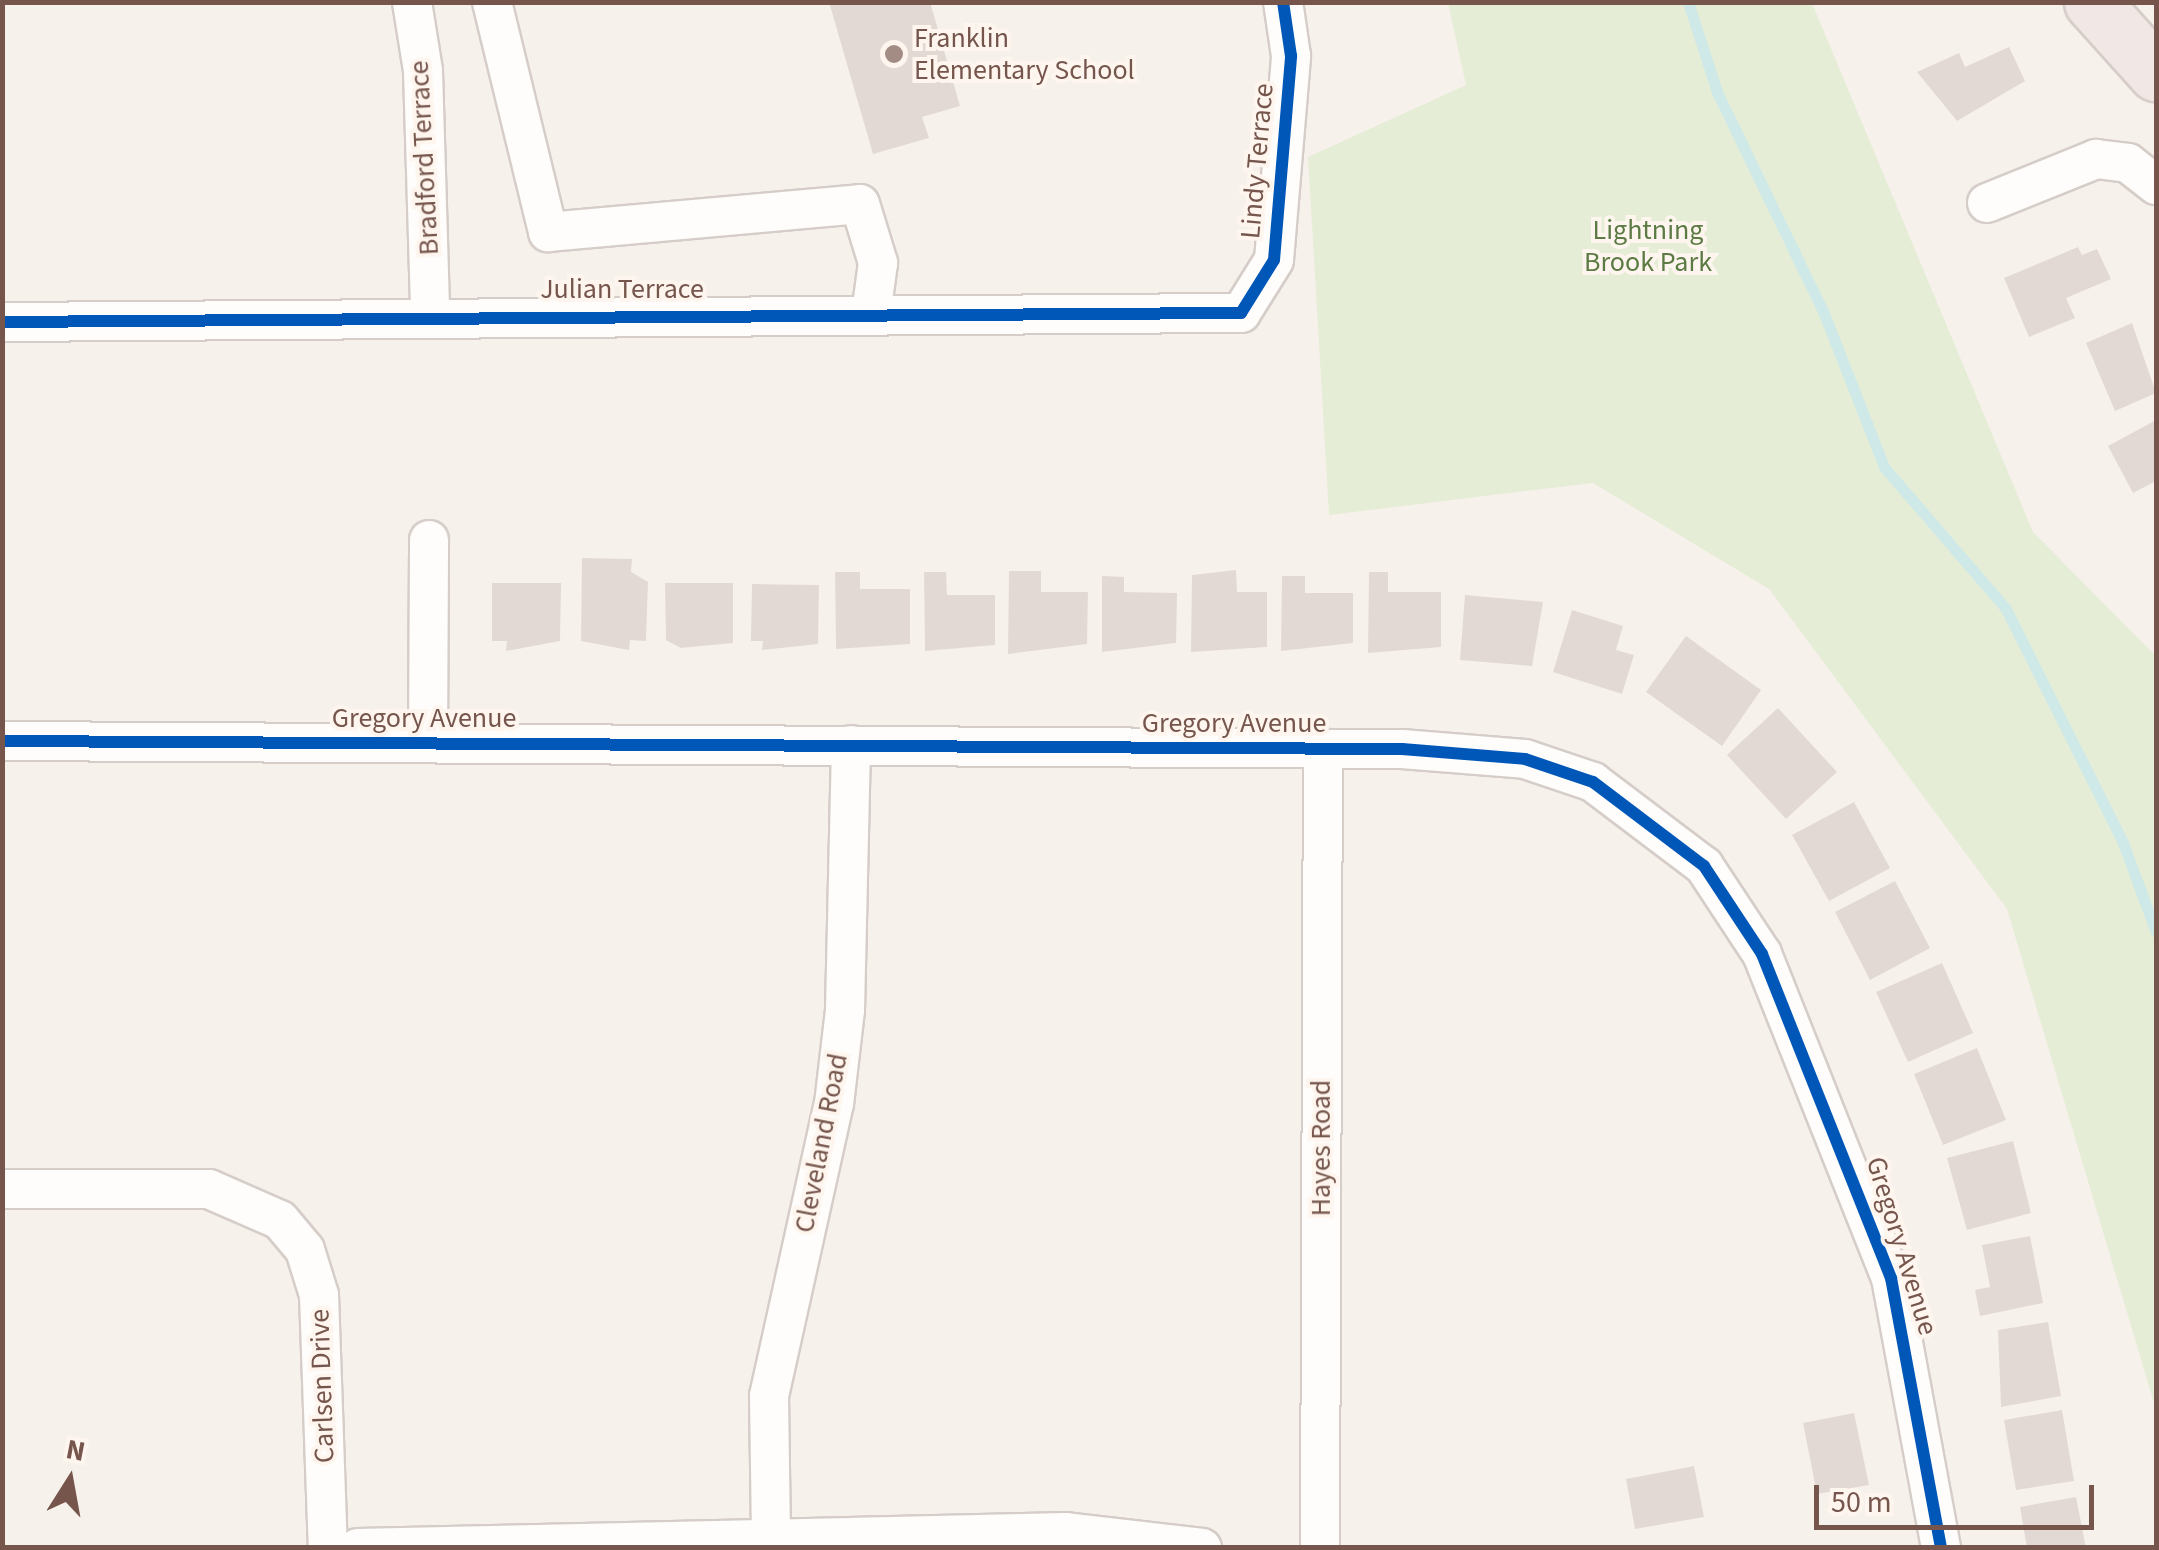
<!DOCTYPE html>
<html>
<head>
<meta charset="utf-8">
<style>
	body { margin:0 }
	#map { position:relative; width:2159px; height:1550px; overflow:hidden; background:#f7f1ec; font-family:"Source Sans 3",sans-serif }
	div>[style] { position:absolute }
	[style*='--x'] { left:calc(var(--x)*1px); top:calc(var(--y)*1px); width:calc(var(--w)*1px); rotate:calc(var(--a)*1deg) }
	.green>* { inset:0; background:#e6edd7 }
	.stream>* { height:11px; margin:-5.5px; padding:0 5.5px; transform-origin:5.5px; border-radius:5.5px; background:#cee9e7 }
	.building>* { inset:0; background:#e3d9d4 }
	.roads { filter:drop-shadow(2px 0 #d6cdc8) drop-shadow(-2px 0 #d6cdc8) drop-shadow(0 2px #d6cdc8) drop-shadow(0 -2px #d6cdc8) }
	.minor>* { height:38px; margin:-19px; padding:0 19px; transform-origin:19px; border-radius:19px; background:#fefdfc }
	.highway>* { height:55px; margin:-27.5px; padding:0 27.5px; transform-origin:27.5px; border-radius:27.5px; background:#f1e7e5 }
	.cycleway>* { height:12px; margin:-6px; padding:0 6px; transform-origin:6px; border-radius:6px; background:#0057b8 }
	.dots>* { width:28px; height:28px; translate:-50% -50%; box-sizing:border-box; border:5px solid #fef6ee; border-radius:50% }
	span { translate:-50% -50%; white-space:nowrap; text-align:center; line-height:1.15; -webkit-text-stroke:8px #fef6ee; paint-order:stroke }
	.poi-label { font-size:28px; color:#75554c }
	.left { translate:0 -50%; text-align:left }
	.street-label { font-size:28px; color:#75554c }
	.park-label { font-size:28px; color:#5c7a44 }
	.frame { position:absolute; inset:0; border:5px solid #75554c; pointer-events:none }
	.north { position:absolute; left:20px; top:1430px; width:100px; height:100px; -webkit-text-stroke:8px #fef6ee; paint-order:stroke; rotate:11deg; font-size:28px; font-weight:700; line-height:40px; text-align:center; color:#75554c }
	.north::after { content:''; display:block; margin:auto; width:35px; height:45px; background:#75554c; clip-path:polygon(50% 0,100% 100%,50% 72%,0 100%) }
	.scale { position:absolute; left:1814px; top:1485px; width:280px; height:45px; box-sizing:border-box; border:5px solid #75554c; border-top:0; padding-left:12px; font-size:30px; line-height:35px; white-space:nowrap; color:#75554c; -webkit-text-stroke:8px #fef6ee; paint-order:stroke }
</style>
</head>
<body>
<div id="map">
	<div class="green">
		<i style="clip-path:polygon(1448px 3px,1812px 3px,2033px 532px,2156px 656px,2156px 1410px,2007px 909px,1769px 589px,1593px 483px,1329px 515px,1308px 157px,1466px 85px)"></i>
	</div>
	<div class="stream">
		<i style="--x:1688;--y:2;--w:95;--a:72.1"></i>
		<i style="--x:1717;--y:92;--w:243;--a:64.2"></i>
		<i style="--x:1823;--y:311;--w:168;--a:68.6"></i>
		<i style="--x:1884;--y:467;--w:187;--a:49.3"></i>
		<i style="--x:2006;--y:609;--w:262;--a:63.4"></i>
		<i style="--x:2123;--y:843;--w:95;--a:69.7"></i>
	</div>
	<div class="building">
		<i style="clip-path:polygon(829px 2px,930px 2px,960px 106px,922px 117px,929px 138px,873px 154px)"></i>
		<i style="clip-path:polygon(2009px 47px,2025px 81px,1957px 121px,1917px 72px,1959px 53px,1965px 67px)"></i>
		<i style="clip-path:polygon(2078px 247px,2082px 255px,2097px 249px,2111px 279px,2066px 298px,2075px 318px,2029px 337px,2004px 278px)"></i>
		<i style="clip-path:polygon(2132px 323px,2156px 393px,2115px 411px,2086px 343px)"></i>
		<i style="clip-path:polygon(2156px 420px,2156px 481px,2133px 493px,2108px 446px)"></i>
		<i style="clip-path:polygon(582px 558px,632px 559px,631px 572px,648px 582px,646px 641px,630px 640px,629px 650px,581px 641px)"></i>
		<i style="clip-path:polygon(1236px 570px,1237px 592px,1267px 592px,1267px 647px,1191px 652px,1192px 575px)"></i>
		<i style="clip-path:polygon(1009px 571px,1041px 571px,1041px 592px,1088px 592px,1087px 644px,1008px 654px)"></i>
		<i style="clip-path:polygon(835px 572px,860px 572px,860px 589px,910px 589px,910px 644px,836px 649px)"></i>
		<i style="clip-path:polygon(924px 572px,946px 572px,947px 595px,995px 595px,995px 645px,925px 651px)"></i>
		<i style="clip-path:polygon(1369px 572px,1388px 572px,1388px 592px,1441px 592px,1441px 647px,1368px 653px)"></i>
		<i style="clip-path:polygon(1102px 576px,1124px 577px,1124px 592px,1177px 593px,1176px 643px,1102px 652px)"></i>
		<i style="clip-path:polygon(1282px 576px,1305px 576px,1305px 593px,1353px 593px,1353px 643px,1281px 651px)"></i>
		<i style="clip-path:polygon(492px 583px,561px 583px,560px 641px,506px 651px,507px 641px,492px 641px)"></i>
		<i style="clip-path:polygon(665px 583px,733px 583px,733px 643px,681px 648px,666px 640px)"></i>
		<i style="clip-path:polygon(752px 584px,819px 585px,818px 644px,762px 650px,763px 641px,751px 641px)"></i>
		<i style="clip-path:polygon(1465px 595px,1543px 602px,1532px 666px,1460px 660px)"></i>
		<i style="clip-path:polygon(1572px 610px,1623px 626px,1616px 650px,1634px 655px,1622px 694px,1553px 672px)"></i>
		<i style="clip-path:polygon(1686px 636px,1761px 690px,1722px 746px,1646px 692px)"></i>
		<i style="clip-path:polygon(1778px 708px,1837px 772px,1786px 819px,1727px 755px)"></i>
		<i style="clip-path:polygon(1854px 802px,1890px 868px,1829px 901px,1792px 835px)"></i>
		<i style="clip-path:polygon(1895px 881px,1930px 948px,1870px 980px,1835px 912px)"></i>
		<i style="clip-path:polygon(1942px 963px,1973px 1033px,1908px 1062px,1876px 992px)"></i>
		<i style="clip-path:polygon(1977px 1048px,2006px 1120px,1943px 1145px,1914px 1074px)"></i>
		<i style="clip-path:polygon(2013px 1141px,2031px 1213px,1967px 1230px,1947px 1158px)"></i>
		<i style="clip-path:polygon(2030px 1236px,2043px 1303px,1980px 1316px,1975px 1290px,1990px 1287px,1982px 1245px)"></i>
		<i style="clip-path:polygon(2048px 1322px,2061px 1396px,2001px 1407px,1998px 1330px)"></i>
		<i style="clip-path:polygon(2062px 1410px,2074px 1481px,2016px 1490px,2004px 1420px)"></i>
		<i style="clip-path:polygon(1854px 1413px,1869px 1485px,1817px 1494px,1803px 1423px)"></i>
		<i style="clip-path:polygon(1694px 1466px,1704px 1517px,1635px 1529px,1626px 1479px)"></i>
		<i style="clip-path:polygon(2076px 1497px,2086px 1548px,2027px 1548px,2020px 1507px)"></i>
	</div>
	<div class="roads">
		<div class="minor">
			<i style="--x:412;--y:2;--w:70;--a:80.9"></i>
			<i style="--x:423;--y:71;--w:243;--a:88.3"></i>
			<i style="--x:492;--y:2;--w:237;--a:76.3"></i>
			<i style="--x:548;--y:232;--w:313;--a:-5.1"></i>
			<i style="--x:860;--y:204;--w:62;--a:73"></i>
			<i style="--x:878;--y:263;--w:51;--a:97.8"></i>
			<i style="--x:1987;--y:203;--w:118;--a:-22"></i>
			<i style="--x:2096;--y:159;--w:32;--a:7"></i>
			<i style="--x:2128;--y:163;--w:36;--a:38"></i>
			<i style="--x:2;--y:322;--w:1239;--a:-0.42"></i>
			<i style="--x:1241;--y:313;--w:62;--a:-58.1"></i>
			<i style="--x:1274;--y:260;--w:205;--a:-85.2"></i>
			<i style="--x:1291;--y:56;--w:55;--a:-98.4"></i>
			<i style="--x:2;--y:741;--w:1400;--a:0.33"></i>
			<i style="--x:1402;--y:749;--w:123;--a:4.6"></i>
			<i style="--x:1525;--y:759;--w:72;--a:18.7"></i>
			<i style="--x:1593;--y:782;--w:139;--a:37.1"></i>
			<i style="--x:1704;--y:866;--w:105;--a:56.6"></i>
			<i style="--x:1762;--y:954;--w:349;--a:68.3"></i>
			<i style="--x:1891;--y:1278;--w:275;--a:79.5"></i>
			<i style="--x:428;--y:743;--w:203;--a:-89.7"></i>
			<i style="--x:2;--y:1189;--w:207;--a:0"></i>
			<i style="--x:209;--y:1189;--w:77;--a:23.6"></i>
			<i style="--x:280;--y:1220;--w:39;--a:50"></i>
			<i style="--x:305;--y:1250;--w:47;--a:72.7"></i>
			<i style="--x:319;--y:1295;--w:253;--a:88"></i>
			<i style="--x:771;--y:1538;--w:142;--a:-90.8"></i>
			<i style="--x:769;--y:1396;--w:299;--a:-77.5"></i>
			<i style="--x:834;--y:1104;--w:95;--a:-83.3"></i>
			<i style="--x:845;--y:1010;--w:265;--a:-88.7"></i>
			<i style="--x:358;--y:1548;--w:708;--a:-1.29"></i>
			<i style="--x:1066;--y:1532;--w:137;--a:6.7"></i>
			<i style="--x:1320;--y:1548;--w:800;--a:-89.79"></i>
		</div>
		<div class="highway">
			<i style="--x:2092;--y:2;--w:96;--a:48"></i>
		</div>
	</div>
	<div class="cycleway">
		<i style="--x:2;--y:322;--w:1239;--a:-0.42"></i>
		<i style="--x:1241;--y:313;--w:62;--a:-58.1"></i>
		<i style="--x:1274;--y:260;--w:205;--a:-85.2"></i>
		<i style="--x:1291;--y:56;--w:55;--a:-98.4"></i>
		<i style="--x:2;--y:741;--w:1400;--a:0.33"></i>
		<i style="--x:1402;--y:749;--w:123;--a:4.6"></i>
		<i style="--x:1525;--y:759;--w:72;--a:18.7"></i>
		<i style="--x:1593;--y:782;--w:139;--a:37.1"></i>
		<i style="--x:1704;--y:866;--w:105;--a:56.6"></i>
		<i style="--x:1762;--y:954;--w:349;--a:68.3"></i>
		<i style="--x:1891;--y:1278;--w:275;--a:79.5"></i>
	</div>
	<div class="dots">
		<i style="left:894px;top:54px;background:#a28c84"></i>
	</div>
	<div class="poi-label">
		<span class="left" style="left:914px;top:54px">Franklin<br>Elementary School</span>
	</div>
	<div class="street-label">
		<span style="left:424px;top:158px;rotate:-93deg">Bradford Terrace</span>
		<span style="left:1257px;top:161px;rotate:-85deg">Lindy Terrace</span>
		<span style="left:622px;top:289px">Julian Terrace</span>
		<span style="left:424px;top:718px">Gregory Avenue</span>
		<span style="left:1234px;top:723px">Gregory Avenue</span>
		<span style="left:821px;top:1143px;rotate:-79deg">Cleveland Road</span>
		<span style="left:1321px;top:1148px;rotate:-90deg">Hayes Road</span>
		<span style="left:1902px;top:1246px;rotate:73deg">Gregory Avenue</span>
		<span style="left:322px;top:1386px;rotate:-92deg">Carlsen Drive</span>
	</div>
	<div class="park-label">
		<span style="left:1648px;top:246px">Lightning<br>Brook Park</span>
	</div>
	<div class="frame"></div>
	<div class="north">N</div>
	<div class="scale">50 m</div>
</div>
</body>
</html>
